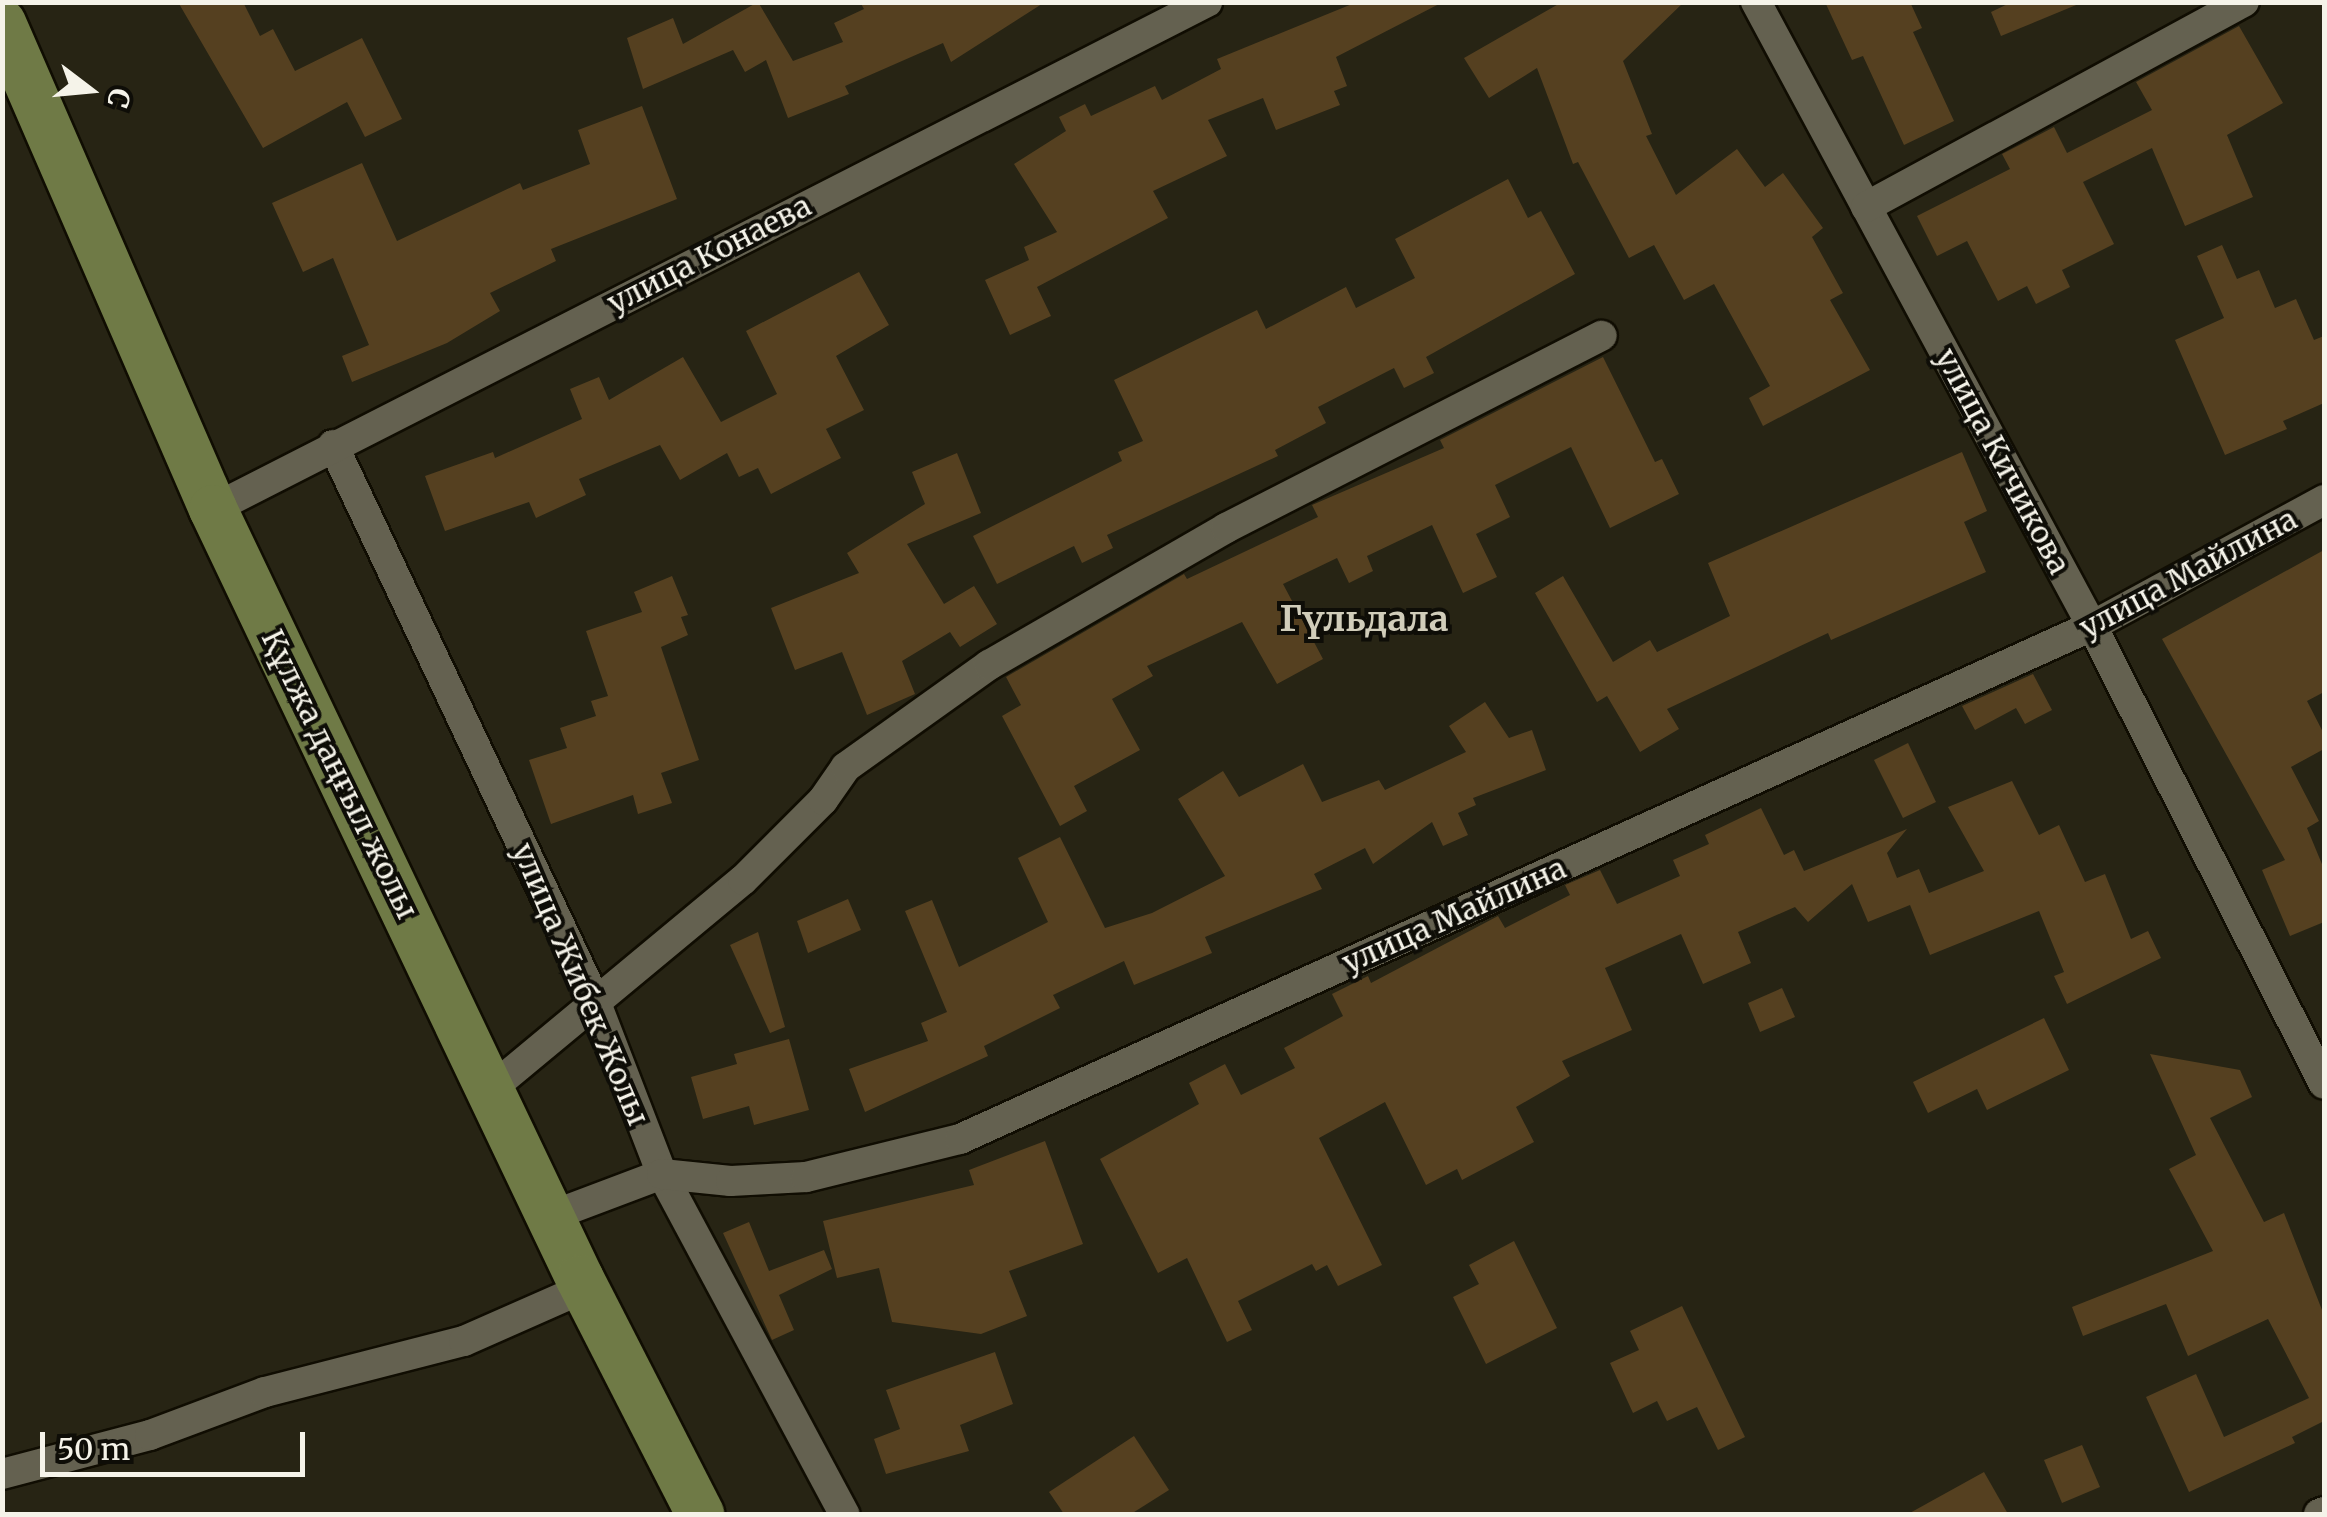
<!DOCTYPE html>
<html>
<head>
<meta charset="utf-8">
<style>
	body { margin:0 }
	#map { position:relative; width:2327px; height:1517px; overflow:hidden; background:#272414; font-family:Merriweather,serif }
	div>[style] { position:absolute }
	[style*='--x'] { left:calc(var(--x)*1px); top:calc(var(--y)*1px); width:calc(var(--w)*1px); rotate:calc(var(--a)*1deg) }
	.building>* { inset:0; background:#554020 }
	.roads { filter:drop-shadow(2px 0 #100d02) drop-shadow(-2px 0 #100d02) drop-shadow(0 2px #100d02) drop-shadow(0 -2px #100d02) }
	.street>* { height:30px; margin:-15px; padding:0 15px; transform-origin:15px; border-radius:15px; background:#646150 }
	.primary>* { height:48px; margin:-24px; padding:0 24px; transform-origin:24px; border-radius:24px; background:#6f7a46 }
	span { translate:-50% -50%; white-space:nowrap; text-align:center; line-height:1.15; -webkit-text-stroke:8px #0e0d07; paint-order:stroke }
	.street-label { font-size:30px; color:#f5f3e9 }
	.quarter-label { font-size:35px; color:#d1cdba; font-weight:700 }
	.frame { position:absolute; inset:0; border:5px solid #f5f3e9; pointer-events:none }
	.north { position:absolute; left:40px; top:40px; width:100px; height:100px; -webkit-text-stroke:8px #0e0d07; paint-order:stroke; rotate:106deg; font-size:28px; font-weight:700; line-height:40px; text-align:center; color:#f5f3e9 }
	.north::after { content:''; display:block; margin:auto; width:35px; height:45px; background:#f5f3e9; clip-path:polygon(50% 0,100% 100%,50% 72%,0 100%) }
	.scale { position:absolute; left:40px; top:1432px; width:265px; height:45px; box-sizing:border-box; border:5px solid #f5f3e9; border-top:0; padding-left:12px; font-size:30px; line-height:35px; white-space:nowrap; color:#f5f3e9; -webkit-text-stroke:8px #0e0d07; paint-order:stroke }
</style>
</head>
<body>
<div id="map">
	<div class="building">
		<i style="clip-path:polygon(178px 2px,243px 2px,260px 36px,273px 29px,295px 71px,362px 38px,402px 119px,365px 137px,347px 102px,263px 148px)"></i>
		<i style="clip-path:polygon(758px 2px,793px 61px,843px 42px,834px 23px,864px 9px,860px 2px,1045px 2px,951px 62px,943px 43px,845px 86px,849px 94px,788px 118px,766px 60px,745px 72px,733px 50px,643px 89px,627px 38px,673px 18px,683px 44px)"></i>
		<i style="clip-path:polygon(1357px 2px,1443px 2px,1336px 57px,1347px 86px,1334px 91px,1340px 105px,1276px 130px,1263px 98px,1208px 120px,1227px 156px,1153px 191px,1168px 218px,1037px 287px,1051px 316px,1010px 335px,985px 280px,1029px 260px,1024px 247px,1057px 232px,1014px 164px,1066px 131px,1059px 117px,1085px 104px,1091px 116px,1155px 86px,1162px 100px,1221px 69px,1217px 59px)"></i>
		<i style="clip-path:polygon(1562px 2px,1684px 2px,1623px 61px,1652px 134px,1646px 136px,1676px 195px,1737px 149px,1765px 187px,1783px 173px,1823px 228px,1812px 237px,1843px 293px,1830px 300px,1870px 370px,1763px 426px,1749px 398px,1770px 386px,1714px 284px,1684px 300px,1654px 245px,1629px 258px,1578px 162px,1573px 164px,1537px 68px,1489px 98px,1464px 58px)"></i>
		<i style="clip-path:polygon(1825px 2px,1910px 2px,1922px 28px,1913px 32px,1954px 121px,1904px 145px,1863px 56px,1852px 60px)"></i>
		<i style="clip-path:polygon(2012px 2px,2081px 2px,2081px 3px,2001px 36px,1991px 12px)"></i>
		<i style="clip-path:polygon(2239px 26px,2283px 103px,2227px 135px,2253px 197px,2185px 226px,2152px 148px,2083px 182px,2114px 244px,2062px 270px,2070px 287px,2036px 304px,2027px 286px,1998px 301px,1967px 241px,1937px 256px,1917px 216px,2010px 169px,2002px 154px,2054px 127px,2067px 153px,2152px 110px,2136px 82px)"></i>
		<i style="clip-path:polygon(642px 106px,677px 199px,551px 249px,556px 261px,490px 293px,500px 311px,447px 343px,352px 382px,342px 356px,369px 345px,333px 258px,303px 272px,272px 203px,362px 163px,397px 241px,520px 183px,523px 190px,590px 164px,578px 130px)"></i>
		<i style="clip-path:polygon(1508px 179px,1528px 218px,1541px 211px,1575px 274px,1426px 357px,1434px 373px,1404px 388px,1394px 368px,1318px 407px,1326px 423px,1275px 450px,1278px 456px,1107px 535px,1113px 548px,1082px 563px,1074px 546px,997px 584px,973px 536px,1122px 461px,1118px 452px,1143px 441px,1114px 380px,1257px 310px,1266px 329px,1346px 287px,1356px 308px,1415px 278px,1395px 239px)"></i>
		<i style="clip-path:polygon(2222px 245px,2237px 279px,2259px 270px,2275px 308px,2296px 299px,2314px 340px,2324px 336px,2324px 403px,2283px 421px,2287px 429px,2225px 455px,2175px 340px,2224px 318px,2197px 256px)"></i>
		<i style="clip-path:polygon(859px 272px,889px 325px,836px 356px,864px 410px,826px 429px,841px 458px,771px 494px,758px 468px,739px 477px,727px 453px,680px 480px,660px 445px,579px 479px,586px 495px,536px 518px,529px 502px,445px 531px,425px 476px,493px 452px,495px 458px,582px 419px,570px 389px,599px 377px,609px 400px,683px 357px,721px 422px,777px 394px,746px 331px)"></i>
		<i style="clip-path:polygon(1603px 357px,1655px 462px,1662px 459px,1679px 494px,1610px 528px,1571px 447px,1495px 485px,1510px 517px,1476px 534px,1497px 577px,1463px 593px,1432px 525px,1367px 556px,1373px 571px,1349px 583px,1337px 558px,1283px 584px,1323px 659px,1277px 684px,1242px 622px,1147px 666px,1153px 676px,1112px 699px,1140px 750px,1074px 786px,1087px 811px,1060px 826px,1002px 716px,1021px 705px,1006px 677px,1184px 574px,1187px 579px,1318px 517px,1312px 505px,1444px 448px,1440px 440px)"></i>
		<i style="clip-path:polygon(1962px 452px,1987px 511px,1964px 522px,1986px 572px,1831px 640px,1828px 633px,1667px 709px,1679px 729px,1640px 752px,1607px 696px,1597px 702px,1535px 593px,1563px 576px,1613px 662px,1650px 640px,1657px 652px,1730px 616px,1708px 563px)"></i>
		<i style="clip-path:polygon(957px 453px,981px 513px,907px 544px,944px 604px,974px 586px,997px 624px,960px 647px,950px 632px,902px 661px,915px 694px,867px 715px,842px 652px,795px 670px,771px 608px,859px 573px,847px 553px,925px 504px,912px 472px)"></i>
		<i style="clip-path:polygon(2324px 550px,2324px 692px,2307px 701px,2324px 734px,2324px 749px,2291px 767px,2319px 821px,2307px 828px,2324px 869px,2324px 922px,2290px 936px,2262px 870px,2285px 860px,2162px 639px)"></i>
		<i style="clip-path:polygon(672px 576px,688px 615px,681px 617px,688px 635px,661px 647px,699px 760px,661px 773px,672px 803px,638px 814px,633px 795px,551px 824px,529px 760px,567px 748px,560px 728px,596px 716px,591px 701px,608px 696px,586px 631px,642px 612px,634px 592px)"></i>
		<i style="clip-path:polygon(2033px 674px,2052px 710px,2025px 724px,2016px 708px,1975px 730px,1962px 706px)"></i>
		<i style="clip-path:polygon(1485px 702px,1509px 738px,1532px 730px,1546px 770px,1473px 798px,1476px 805px,1458px 813px,1468px 835px,1443px 846px,1432px 822px,1373px 864px,1365px 848px,1314px 874px,1322px 889px,1205px 937px,1212px 953px,1134px 985px,1124px 961px,1053px 995px,1060px 1008px,984px 1046px,988px 1056px,865px 1112px,849px 1069px,928px 1041px,921px 1023px,947px 1012px,905px 911px,932px 900px,959px 967px,1048px 922px,1018px 858px,1060px 837px,1105px 928px,1152px 913px,1225px 876px,1178px 799px,1223px 771px,1239px 797px,1303px 764px,1322px 802px,1379px 780px,1385px 790px,1466px 752px,1449px 726px)"></i>
		<i style="clip-path:polygon(1908px 743px,1936px 802px,1903px 818px,1874px 760px)"></i>
		<i style="clip-path:polygon(2012px 781px,2039px 835px,2059px 825px,2085px 882px,2105px 874px,2131px 939px,2148px 931px,2161px 958px,2067px 1004px,2054px 976px,2064px 972px,2039px 911px,1930px 955px,1910px 905px,1868px 922px,1852px 884px,1808px 922px,1795px 907px,1738px 932px,1751px 963px,1703px 984px,1681px 934px,1605px 968px,1632px 1030px,1562px 1061px,1570px 1076px,1516px 1107px,1534px 1142px,1462px 1180px,1457px 1169px,1426px 1185px,1385px 1102px,1319px 1138px,1382px 1265px,1338px 1286px,1327px 1265px,1316px 1271px,1312px 1264px,1238px 1301px,1252px 1330px,1227px 1342px,1187px 1258px,1158px 1273px,1100px 1159px,1199px 1104px,1189px 1083px,1225px 1064px,1241px 1095px,1295px 1068px,1284px 1048px,1343px 1016px,1332px 994px,1368px 976px,1371px 983px,1498px 916px,1505px 928px,1570px 895px,1565px 885px,1600px 870px,1617px 904px,1680px 876px,1673px 860px,1709px 844px,1705px 835px,1761px 808px,1784px 855px,1794px 850px,1804px 871px,1907px 829px,1887px 853px,1897px 878px,1919px 869px,1929px 893px,1984px 871px,1948px 807px)"></i>
		<i style="clip-path:polygon(848px 899px,861px 930px,808px 953px,797px 921px)"></i>
		<i style="clip-path:polygon(758px 932px,785px 1027px,770px 1033px,730px 945px)"></i>
		<i style="clip-path:polygon(1782px 988px,1795px 1017px,1760px 1032px,1748px 1003px)"></i>
		<i style="clip-path:polygon(2044px 1018px,2069px 1070px,1987px 1110px,1977px 1089px,1928px 1113px,1913px 1082px)"></i>
		<i style="clip-path:polygon(789px 1039px,809px 1110px,754px 1125px,749px 1106px,703px 1119px,691px 1077px,737px 1064px,734px 1054px)"></i>
		<i style="clip-path:polygon(2150px 1054px,2240px 1070px,2252px 1097px,2210px 1118px,2264px 1222px,2284px 1213px,2324px 1315px,2324px 1428px,2322px 1422px,2292px 1437px,2295px 1443px,2189px 1492px,2146px 1397px,2196px 1374px,2224px 1437px,2309px 1398px,2268px 1319px,2188px 1356px,2166px 1304px,2083px 1336px,2072px 1307px,2213px 1251px,2169px 1169px,2196px 1155px)"></i>
		<i style="clip-path:polygon(1045px 1141px,1083px 1244px,1009px 1271px,1027px 1316px,981px 1334px,892px 1322px,879px 1268px,837px 1278px,823px 1221px,974px 1185px,969px 1170px)"></i>
		<i style="clip-path:polygon(749px 1222px,769px 1271px,824px 1250px,832px 1269px,779px 1295px,794px 1330px,772px 1340px,723px 1233px)"></i>
		<i style="clip-path:polygon(1514px 1241px,1557px 1328px,1486px 1364px,1453px 1297px,1479px 1284px,1469px 1265px)"></i>
		<i style="clip-path:polygon(1682px 1306px,1745px 1437px,1718px 1450px,1697px 1407px,1667px 1421px,1657px 1401px,1633px 1413px,1610px 1363px,1639px 1350px,1630px 1331px)"></i>
		<i style="clip-path:polygon(995px 1352px,1013px 1404px,960px 1425px,969px 1451px,886px 1474px,874px 1439px,900px 1429px,886px 1390px)"></i>
		<i style="clip-path:polygon(1134px 1436px,1169px 1490px,1131px 1514px,1064px 1514px,1049px 1492px)"></i>
		<i style="clip-path:polygon(2082px 1445px,2100px 1487px,2062px 1503px,2044px 1460px)"></i>
		<i style="clip-path:polygon(1984px 1472px,2008px 1514px,1908px 1514px)"></i>
	</div>
	<div class="roads">
		<div class="street">
			<i style="--x:1756;--y:2;--w:709;--a:61.7"></i>
			<i style="--x:2092;--y:626;--w:513;--a:63.14"></i>
			<i style="--x:1866;--y:207;--w:430;--a:-28.5"></i>
			<i style="--x:333;--y:445;--w:611;--a:64.73"></i>
			<i style="--x:594;--y:998;--w:189;--a:68.9"></i>
			<i style="--x:662;--y:1174;--w:386;--a:61.8"></i>
			<i style="--x:213;--y:509;--w:1116;--a:-27.02"></i>
			<i style="--x:491;--y:1089;--w:327;--a:-39.7"></i>
			<i style="--x:743;--y:880;--w:113;--a:-45"></i>
			<i style="--x:823;--y:800;--w:40;--a:-55.1"></i>
			<i style="--x:846;--y:767;--w:176;--a:-35.5"></i>
			<i style="--x:989;--y:665;--w:274;--a:-30"></i>
			<i style="--x:1226;--y:528;--w:422;--a:-27.1"></i>
			<i style="--x:551;--y:1216;--w:119;--a:-20.7"></i>
			<i style="--x:662;--y:1174;--w:69;--a:5.8"></i>
			<i style="--x:731;--y:1181;--w:75;--a:-3.1"></i>
			<i style="--x:806;--y:1177;--w:159;--a:-13.9"></i>
			<i style="--x:960;--y:1139;--w:1243;--a:-24.38"></i>
			<i style="--x:2092;--y:626;--w:264;--a:-28.5"></i>
			<i style="--x:2;--y:1474;--w:153;--a:-14.8"></i>
			<i style="--x:150;--y:1435;--w:123;--a:-20.5"></i>
			<i style="--x:265;--y:1392;--w:205;--a:-14.4"></i>
			<i style="--x:464;--y:1341;--w:131;--a:-23.8"></i>
			<i style="--x:2319;--y:1514;--w:5;--a:-22"></i>
		</div>
		<div class="primary">
			<i style="--x:2;--y:23;--w:530;--a:66.53"></i>
			<i style="--x:213;--y:509;--w:853;--a:64.52"></i>
			<i style="--x:580;--y:1279;--w:264;--a:62.9"></i>
		</div>
	</div>
	<div class="street-label">
		<span style="left:709px;top:254px;rotate:-27deg">улица Конаева</span>
		<span style="left:2003px;top:461px;rotate:62deg">улица Кичикова</span>
		<span style="left:2188px;top:573px;rotate:-28deg">улица Майлина</span>
		<span style="left:340px;top:774px;rotate:64deg">Құлжа даңғыл жолы</span>
		<span style="left:1454px;top:915px;rotate:-24deg">улица Майлина</span>
		<span style="left:581px;top:984px;rotate:67deg">улица Жибек Жолы</span>
	</div>
	<div class="quarter-label">
		<span style="left:1364px;top:619px">Гүльдала</span>
	</div>
	<div class="frame"></div>
	<div class="north">С</div>
	<div class="scale">50 m</div>
</div>
</body>
</html>
